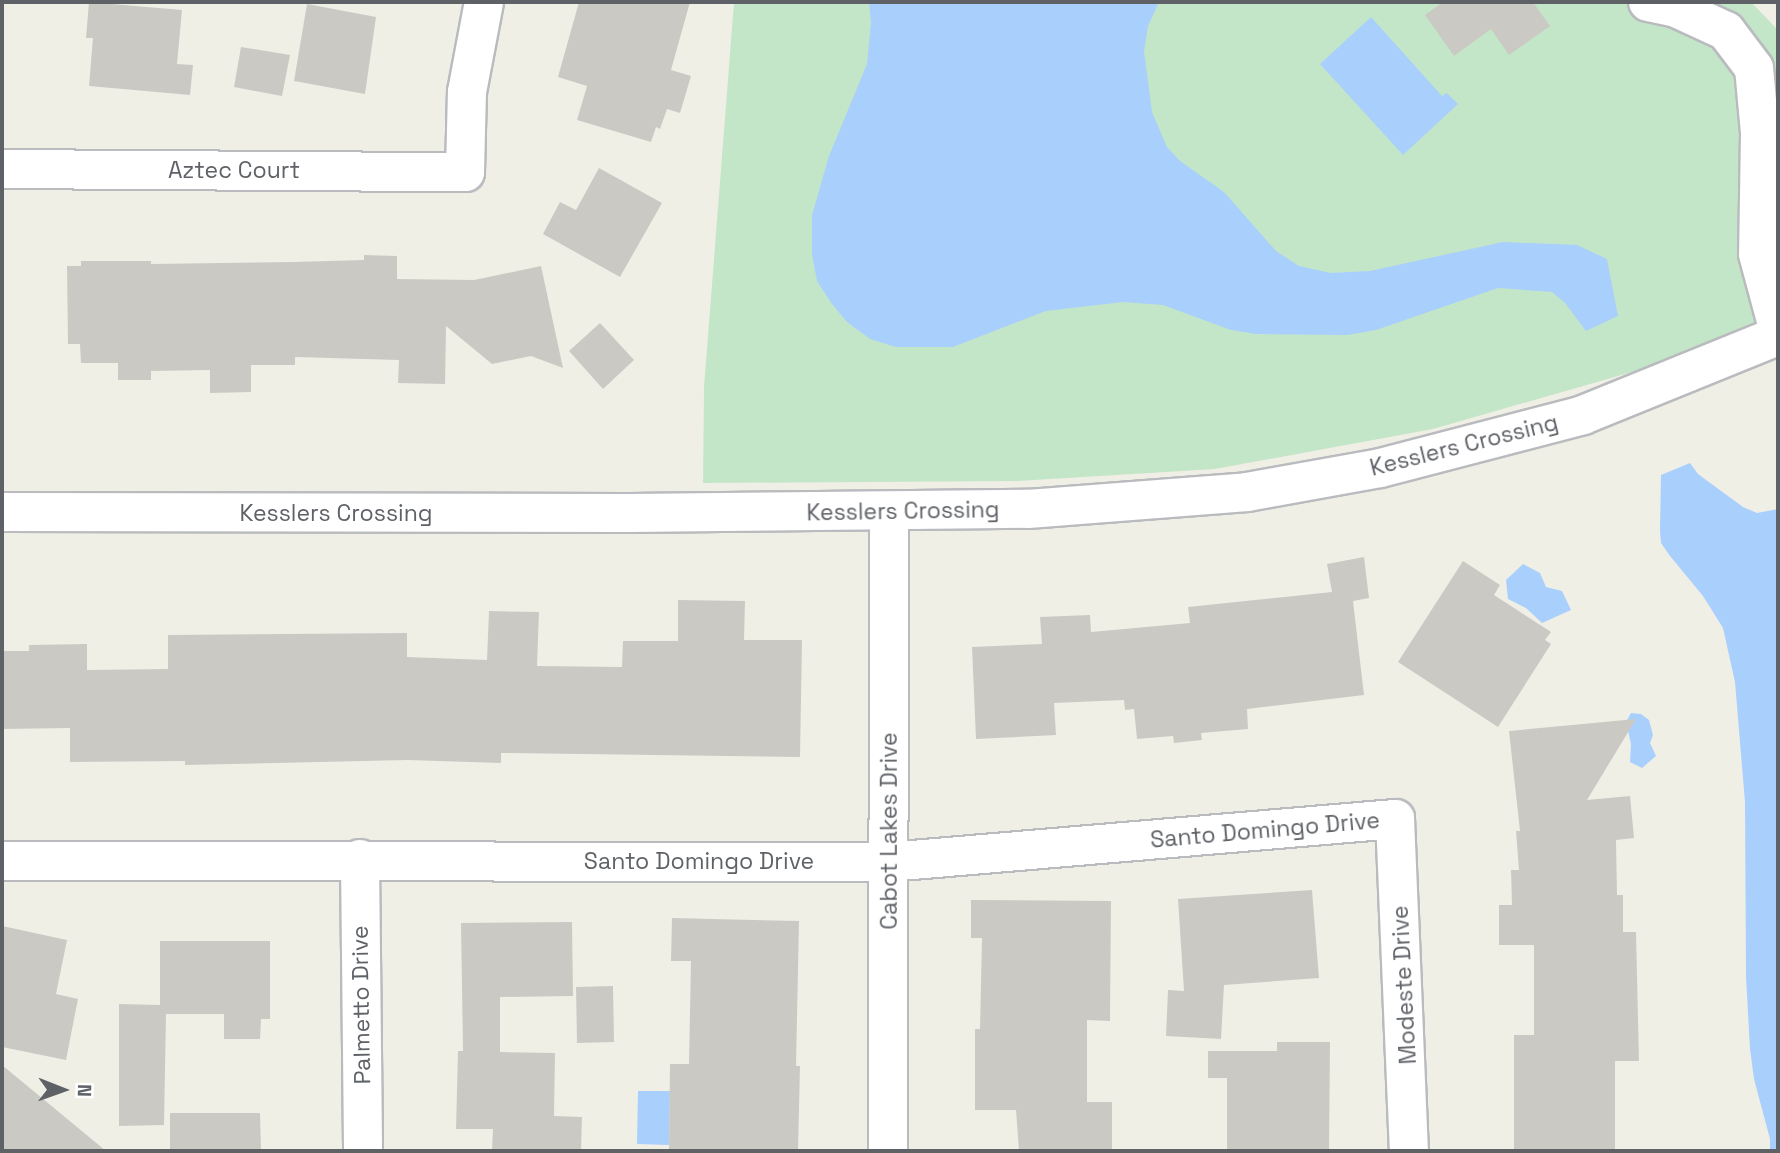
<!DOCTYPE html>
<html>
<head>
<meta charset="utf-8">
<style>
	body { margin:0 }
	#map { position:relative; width:1780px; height:1153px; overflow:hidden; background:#f0efe6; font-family:"Space Grotesk",sans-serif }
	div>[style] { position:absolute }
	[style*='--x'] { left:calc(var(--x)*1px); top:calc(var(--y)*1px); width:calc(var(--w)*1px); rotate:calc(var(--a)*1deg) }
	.green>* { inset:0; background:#c4e6c8 }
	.water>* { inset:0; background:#a9cffd }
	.building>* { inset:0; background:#cbc9c4 }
	.roads { filter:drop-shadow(2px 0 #b9bbbf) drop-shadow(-2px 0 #b9bbbf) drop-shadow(0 2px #b9bbbf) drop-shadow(0 -2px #b9bbbf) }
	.minor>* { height:38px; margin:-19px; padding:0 19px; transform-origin:19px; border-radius:19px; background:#fff }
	span { translate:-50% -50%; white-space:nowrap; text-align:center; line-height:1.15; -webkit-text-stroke:5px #fff; paint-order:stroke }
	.street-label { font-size:23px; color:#5e6166 }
	.frame { position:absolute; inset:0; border:4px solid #5e6166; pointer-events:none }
	.north { position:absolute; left:28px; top:1055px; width:70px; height:70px; -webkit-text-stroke:5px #fff; paint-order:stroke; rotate:91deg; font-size:19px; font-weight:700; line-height:28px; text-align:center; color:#5e6166 }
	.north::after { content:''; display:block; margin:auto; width:24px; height:32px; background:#5e6166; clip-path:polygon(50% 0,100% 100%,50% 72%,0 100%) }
</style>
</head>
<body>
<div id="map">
	<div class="green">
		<i style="clip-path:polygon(734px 2px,1751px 2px,1778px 30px,1778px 317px,1691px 355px,1433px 429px,1215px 469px,1018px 481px,703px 483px,704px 387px)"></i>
	</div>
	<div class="water">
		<i style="clip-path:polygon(869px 2px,1159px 2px,1148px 26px,1144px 51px,1152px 112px,1167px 147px,1180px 161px,1224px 192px,1276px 251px,1299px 266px,1331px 273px,1370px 271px,1503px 242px,1577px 245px,1607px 259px,1618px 316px,1586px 331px,1565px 303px,1552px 292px,1498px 288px,1376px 330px,1348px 335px,1256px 334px,1231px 330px,1163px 305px,1123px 302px,1046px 311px,953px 347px,896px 347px,870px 339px,847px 322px,832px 304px,817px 281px,812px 254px,812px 215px,829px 156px,867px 64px,871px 22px)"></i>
		<i style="clip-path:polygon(1371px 17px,1442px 96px,1447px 93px,1458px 104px,1403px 155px,1320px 64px)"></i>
		<i style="clip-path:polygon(1690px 463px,1698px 474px,1743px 507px,1757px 513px,1778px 509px,1778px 1151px,1770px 1151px,1770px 1139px,1754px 1079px,1750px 1049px,1746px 977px,1745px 802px,1735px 682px,1723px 628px,1703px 596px,1670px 556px,1661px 543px,1660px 531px,1661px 475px)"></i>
		<i style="clip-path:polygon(1523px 564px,1540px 573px,1546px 587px,1562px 591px,1571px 610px,1542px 623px,1526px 608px,1508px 599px,1506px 580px)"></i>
		<i style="clip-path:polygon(1631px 713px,1641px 714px,1649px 720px,1653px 735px,1650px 743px,1656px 756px,1642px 768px,1630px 762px,1631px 744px,1626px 722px)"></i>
		<i style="clip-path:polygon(638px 1091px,670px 1091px,669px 1145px,637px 1144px)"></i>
	</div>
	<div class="building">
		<i style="clip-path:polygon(89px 2px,182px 10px,177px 64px,193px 65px,190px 95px,89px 86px,93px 38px,86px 38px)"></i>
		<i style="clip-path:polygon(579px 2px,690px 2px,671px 70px,691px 76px,680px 113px,667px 109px,660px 129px,656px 127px,651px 142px,577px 120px,587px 86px,558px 77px)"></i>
		<i style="clip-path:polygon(1443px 2px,1533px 2px,1550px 26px,1509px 55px,1491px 29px,1454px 56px,1425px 15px)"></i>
		<i style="clip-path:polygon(307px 4px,376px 17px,365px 94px,294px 81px)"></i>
		<i style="clip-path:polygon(241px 47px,290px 55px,282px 96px,234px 87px)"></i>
		<i style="clip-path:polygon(599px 168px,662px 203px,620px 277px,543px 234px,560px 202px,576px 210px)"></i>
		<i style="clip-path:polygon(364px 255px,397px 256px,397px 279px,474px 280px,541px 266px,563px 368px,531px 356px,492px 364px,446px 326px,445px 384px,398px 383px,399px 360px,295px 357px,295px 365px,251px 365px,251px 392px,210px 393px,210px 370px,151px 371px,151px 380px,118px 380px,118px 363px,81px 363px,80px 344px,68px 344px,67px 266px,81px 266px,81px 261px,151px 261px,151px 264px,294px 262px,364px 260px)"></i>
		<i style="clip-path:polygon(600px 323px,634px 360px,603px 389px,569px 351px)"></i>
		<i style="clip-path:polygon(1364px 557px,1369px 598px,1353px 601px,1364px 695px,1247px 709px,1248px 729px,1201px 733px,1202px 740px,1174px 743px,1173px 736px,1137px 739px,1134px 709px,1125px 710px,1124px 700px,1054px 703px,1056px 735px,976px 739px,972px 647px,1042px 644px,1040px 617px,1090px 615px,1091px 632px,1190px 623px,1188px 607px,1332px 592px,1327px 564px)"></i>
		<i style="clip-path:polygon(1463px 561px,1500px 585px,1494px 595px,1551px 632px,1545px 640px,1551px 644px,1498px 727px,1398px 662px)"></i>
		<i style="clip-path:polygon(678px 600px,745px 601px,744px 640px,802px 640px,800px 757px,501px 753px,501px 763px,407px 760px,185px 765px,185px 761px,70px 762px,70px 728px,2px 729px,2px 651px,29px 651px,29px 645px,87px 644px,87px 670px,168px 669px,168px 635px,407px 633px,407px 657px,487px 660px,489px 611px,539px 612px,537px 666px,622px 667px,623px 641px,678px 641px)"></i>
		<i style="clip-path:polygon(1636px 719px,1587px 800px,1630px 796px,1634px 838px,1616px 840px,1617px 895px,1623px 895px,1623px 932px,1636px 932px,1639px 1061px,1615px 1061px,1615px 1151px,1514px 1151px,1514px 1035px,1534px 1035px,1534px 945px,1499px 945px,1499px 905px,1512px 905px,1511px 870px,1519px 870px,1516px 831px,1520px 831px,1509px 731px)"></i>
		<i style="clip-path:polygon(1312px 890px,1319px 978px,1224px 985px,1221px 1039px,1166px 1036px,1168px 990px,1184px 991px,1178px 899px)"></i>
		<i style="clip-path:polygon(971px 900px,1111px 901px,1110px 1021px,1087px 1020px,1087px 1102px,1112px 1102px,1112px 1151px,1019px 1151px,1016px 1110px,975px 1110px,975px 1029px,980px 1029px,982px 938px,971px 938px)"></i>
		<i style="clip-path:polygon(672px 918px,799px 921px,796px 1066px,800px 1066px,798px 1151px,669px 1151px,670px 1064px,689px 1064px,691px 961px,671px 961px)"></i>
		<i style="clip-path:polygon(572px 922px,573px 996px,500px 997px,500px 1052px,555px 1053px,554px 1116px,582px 1117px,581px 1151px,492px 1151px,493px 1129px,456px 1129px,458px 1051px,463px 1051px,461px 923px)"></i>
		<i style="clip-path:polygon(2px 926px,67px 940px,56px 994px,78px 999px,66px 1060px,2px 1047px)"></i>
		<i style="clip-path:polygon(160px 941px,270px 941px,270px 1019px,261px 1019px,260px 1039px,224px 1039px,224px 1014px,166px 1014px,164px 1125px,119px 1126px,119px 1004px,160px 1005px)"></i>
		<i style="clip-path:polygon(613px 986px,614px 1042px,577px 1043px,576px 987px)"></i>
		<i style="clip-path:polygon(1277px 1042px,1330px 1042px,1329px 1151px,1227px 1151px,1227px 1078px,1208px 1078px,1208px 1051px,1277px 1051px)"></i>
		<i style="clip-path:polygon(2px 1065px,106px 1151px,2px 1151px)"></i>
		<i style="clip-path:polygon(170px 1113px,260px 1113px,261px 1151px,170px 1151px)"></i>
	</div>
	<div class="roads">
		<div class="minor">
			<i style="--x:1648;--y:2;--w:29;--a:12"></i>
			<i style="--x:1676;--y:8;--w:55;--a:24.7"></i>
			<i style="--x:1726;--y:31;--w:46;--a:52.9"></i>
			<i style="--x:1754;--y:68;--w:65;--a:84.7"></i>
			<i style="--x:1760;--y:133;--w:121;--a:90.9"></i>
			<i style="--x:1758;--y:254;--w:77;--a:74.9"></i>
			<i style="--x:2;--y:169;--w:463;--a:0.4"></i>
			<i style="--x:465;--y:172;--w:80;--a:-88.6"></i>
			<i style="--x:467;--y:92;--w:92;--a:-79.3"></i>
			<i style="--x:2;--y:512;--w:627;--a:0.09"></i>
			<i style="--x:629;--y:513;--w:399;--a:-0.6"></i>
			<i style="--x:1028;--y:509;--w:220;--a:-4.4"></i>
			<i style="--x:1247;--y:492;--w:135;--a:-10.2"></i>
			<i style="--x:1380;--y:468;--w:210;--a:-14.6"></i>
			<i style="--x:1583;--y:415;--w:210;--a:-22.1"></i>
			<i style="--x:360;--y:859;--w:292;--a:89.4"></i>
			<i style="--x:2;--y:861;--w:887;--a:0.06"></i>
			<i style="--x:889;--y:862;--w:508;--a:-4.86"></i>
			<i style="--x:1395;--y:819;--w:332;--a:87.6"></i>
			<i style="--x:888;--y:1151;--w:640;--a:-89.91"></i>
		</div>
	</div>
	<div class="street-label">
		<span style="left:234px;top:170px">Aztec Court</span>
		<span style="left:1464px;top:445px;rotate:-14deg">Kesslers Crossing</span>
		<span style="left:903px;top:511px;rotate:-1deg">Kesslers Crossing</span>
		<span style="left:336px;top:513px">Kesslers Crossing</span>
		<span style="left:1265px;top:830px;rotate:-5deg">Santo Domingo Drive</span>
		<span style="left:889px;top:831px;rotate:-90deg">Cabot Lakes Drive</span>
		<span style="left:699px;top:861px">Santo Domingo Drive</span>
		<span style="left:1404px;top:985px;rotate:-93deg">Modeste Drive</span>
		<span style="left:361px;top:1005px;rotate:-91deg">Palmetto Drive</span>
	</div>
	<div class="frame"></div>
	<div class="north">N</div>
</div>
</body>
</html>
